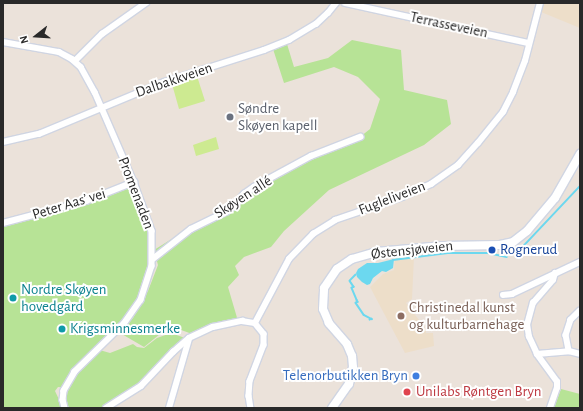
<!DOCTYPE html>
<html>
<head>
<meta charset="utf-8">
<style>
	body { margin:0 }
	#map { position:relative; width:583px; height:411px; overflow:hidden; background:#ebe2da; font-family:"Alegreya Sans",sans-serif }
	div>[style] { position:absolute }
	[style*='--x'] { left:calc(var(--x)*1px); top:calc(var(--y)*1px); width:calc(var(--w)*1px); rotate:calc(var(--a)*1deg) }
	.education>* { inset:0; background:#eddec9 }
	.green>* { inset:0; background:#b7e396 }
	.pitch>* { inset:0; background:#cdea91 }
	.water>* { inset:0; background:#6cd8ef }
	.stream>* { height:1.5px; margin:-0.75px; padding:0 0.75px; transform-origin:0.75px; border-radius:0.75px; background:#6cd8ef }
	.roads { filter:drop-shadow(1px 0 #d0d5e2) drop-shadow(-1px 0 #d0d5e2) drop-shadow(0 1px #d0d5e2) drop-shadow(0 -1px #d0d5e2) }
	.street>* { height:5.5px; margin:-2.75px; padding:0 2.75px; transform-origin:2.75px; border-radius:2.75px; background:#fff }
	.secondary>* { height:8px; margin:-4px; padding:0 4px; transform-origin:4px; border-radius:4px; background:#fff }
	.dots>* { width:11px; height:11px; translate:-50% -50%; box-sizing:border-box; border:2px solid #fff; border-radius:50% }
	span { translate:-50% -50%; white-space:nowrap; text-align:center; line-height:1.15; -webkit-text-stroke:4px #fff; paint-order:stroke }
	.street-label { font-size:15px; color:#292929 }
	.worship-label { font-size:15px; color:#5b616d }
	.left { translate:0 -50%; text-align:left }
	.transit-label { font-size:15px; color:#164399 }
	.culture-label { font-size:15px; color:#0d838f }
	.education-label { font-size:15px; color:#785e54 }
	.shop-label { font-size:15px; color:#366cbe }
	.right { translate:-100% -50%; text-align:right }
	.health-label { font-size:15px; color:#be3a42 }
	.frame { position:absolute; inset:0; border:4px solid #292929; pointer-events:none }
	.north { position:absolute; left:16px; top:16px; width:40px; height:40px; -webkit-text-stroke:3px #fff; paint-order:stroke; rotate:253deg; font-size:11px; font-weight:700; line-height:16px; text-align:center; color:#292929 }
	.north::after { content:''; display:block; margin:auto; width:14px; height:18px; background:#292929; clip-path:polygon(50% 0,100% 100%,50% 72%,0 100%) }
</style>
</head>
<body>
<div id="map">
	<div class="education">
		<i style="clip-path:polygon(544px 3px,580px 3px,580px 28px,541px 12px)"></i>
		<i style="clip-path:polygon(395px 257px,414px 257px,412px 299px,406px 303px,426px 329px,426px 333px,433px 333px,434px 346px,405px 353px,370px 287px,383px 274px,394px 270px)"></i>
	</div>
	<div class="green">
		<i style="clip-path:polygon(352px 40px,401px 50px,404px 90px,447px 100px,451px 124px,424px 145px,329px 190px,284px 231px,271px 247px,244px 257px,235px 266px,239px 275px,228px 287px,238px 321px,195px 335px,170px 326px,144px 347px,120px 333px,133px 318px,148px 291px,158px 265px,154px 250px,202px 220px,231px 209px,244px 193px,296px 164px,360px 137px,370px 129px,380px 99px,358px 77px,334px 67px,284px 83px,273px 49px,287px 44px,294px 67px,328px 58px)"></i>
		<i style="clip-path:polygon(133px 186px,150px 228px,149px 267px,145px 286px,136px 305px,116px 329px,96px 349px,110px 353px,133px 344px,137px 347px,144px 348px,157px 338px,171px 333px,185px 338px,135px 389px,101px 408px,69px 408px,65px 399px,68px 388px,58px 387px,55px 391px,63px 408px,3px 408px,3px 226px,87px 203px)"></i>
		<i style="clip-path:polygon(561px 389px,580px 394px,580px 408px,554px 408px)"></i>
	</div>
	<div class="pitch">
		<i style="clip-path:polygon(197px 76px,205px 101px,179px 109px,172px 84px)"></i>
		<i style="clip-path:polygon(216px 137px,219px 149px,196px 156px,193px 145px)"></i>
	</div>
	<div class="water">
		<i style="clip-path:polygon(394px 259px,393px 268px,386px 272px,382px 271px,373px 278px,370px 284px,367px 285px,362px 282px,357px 277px,356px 273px,358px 269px,367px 263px,378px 263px)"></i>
	</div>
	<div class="stream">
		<i style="--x:516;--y:254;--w:93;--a:-46.7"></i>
		<i style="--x:393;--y:260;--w:55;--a:-7.3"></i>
		<i style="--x:448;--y:253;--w:40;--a:0"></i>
		<i style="--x:488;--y:253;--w:19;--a:12"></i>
		<i style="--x:356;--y:275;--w:8;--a:135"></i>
		<i style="--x:350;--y:281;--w:7;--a:56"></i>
		<i style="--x:354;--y:287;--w:2;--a:153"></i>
		<i style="--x:352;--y:288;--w:13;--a:67"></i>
		<i style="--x:357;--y:300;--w:2;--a:63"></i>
		<i style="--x:358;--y:302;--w:2;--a:153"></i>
		<i style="--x:356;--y:303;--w:14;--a:56"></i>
		<i style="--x:364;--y:315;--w:9;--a:27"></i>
		<i style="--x:372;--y:319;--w:2;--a:153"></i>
	</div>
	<div class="roads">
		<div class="street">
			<i style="--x:345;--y:3;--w:188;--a:12.3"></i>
			<i style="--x:3;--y:42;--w:57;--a:10.1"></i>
			<i style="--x:59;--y:52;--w:15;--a:28"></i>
			<i style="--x:72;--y:59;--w:12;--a:42"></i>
			<i style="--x:81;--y:67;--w:29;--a:61"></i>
			<i style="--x:95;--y:92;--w:98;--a:66.6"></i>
			<i style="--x:134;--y:182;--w:52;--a:69.8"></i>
			<i style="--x:152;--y:231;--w:35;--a:90"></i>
			<i style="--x:152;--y:266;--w:36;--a:108"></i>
			<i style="--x:141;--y:300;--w:29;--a:125"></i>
			<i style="--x:124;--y:324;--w:69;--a:135.6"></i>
			<i style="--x:75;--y:372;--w:22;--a:120"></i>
			<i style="--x:64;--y:391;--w:9;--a:96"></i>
			<i style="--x:63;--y:400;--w:8;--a:76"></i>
			<i style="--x:75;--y:61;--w:38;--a:-45"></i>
			<i style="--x:102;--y:34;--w:54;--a:-35.2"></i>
			<i style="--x:3;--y:142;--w:37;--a:-13"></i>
			<i style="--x:39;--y:134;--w:135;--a:-22.6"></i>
			<i style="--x:164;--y:82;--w:105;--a:-17.7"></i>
			<i style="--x:264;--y:50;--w:27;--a:-22"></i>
			<i style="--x:289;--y:40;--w:31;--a:-31"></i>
			<i style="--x:316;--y:24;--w:16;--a:-43"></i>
			<i style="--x:328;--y:13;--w:13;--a:-51"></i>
			<i style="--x:3;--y:223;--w:86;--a:-14.8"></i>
			<i style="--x:86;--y:201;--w:52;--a:-21.6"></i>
			<i style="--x:153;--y:259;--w:48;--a:-38.3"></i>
			<i style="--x:191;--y:229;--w:39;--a:-26"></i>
			<i style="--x:226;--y:212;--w:10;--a:-37"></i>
			<i style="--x:234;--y:206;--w:16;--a:-50"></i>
			<i style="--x:244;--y:194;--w:12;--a:-35"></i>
			<i style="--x:254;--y:187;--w:65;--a:-28.5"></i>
			<i style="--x:311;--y:156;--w:53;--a:-21.2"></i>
			<i style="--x:503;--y:295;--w:9;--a:-6"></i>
			<i style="--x:512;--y:294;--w:75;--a:-25.2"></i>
			<i style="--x:580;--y:311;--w:13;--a:135"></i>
			<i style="--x:571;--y:320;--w:16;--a:108"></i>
			<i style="--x:566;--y:335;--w:16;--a:79"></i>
			<i style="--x:569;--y:351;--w:11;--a:15"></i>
			<i style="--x:255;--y:323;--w:72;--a:-62"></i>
			<i style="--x:289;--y:259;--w:35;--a:-46"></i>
			<i style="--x:313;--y:234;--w:26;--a:-32"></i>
			<i style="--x:335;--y:220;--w:71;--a:-18.9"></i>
			<i style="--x:402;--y:197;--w:32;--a:-24"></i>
			<i style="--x:431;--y:184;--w:33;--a:-35"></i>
			<i style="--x:458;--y:165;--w:30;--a:-48"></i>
			<i style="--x:478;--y:143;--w:40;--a:-51"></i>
			<i style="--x:503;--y:112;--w:22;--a:-63"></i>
			<i style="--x:513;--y:92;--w:33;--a:-69"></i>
			<i style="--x:525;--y:61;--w:60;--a:-75.5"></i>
			<i style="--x:537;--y:354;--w:32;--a:-5"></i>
			<i style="--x:106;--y:408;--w:41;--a:-32.2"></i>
			<i style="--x:141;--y:386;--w:47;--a:-46.7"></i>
			<i style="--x:173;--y:352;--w:21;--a:-41"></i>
			<i style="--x:189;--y:338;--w:26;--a:-25"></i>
			<i style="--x:213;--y:327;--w:30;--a:-12"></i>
			<i style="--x:242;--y:321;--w:13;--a:9"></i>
			<i style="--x:255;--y:323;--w:14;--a:51"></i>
			<i style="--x:264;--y:334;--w:11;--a:90"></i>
			<i style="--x:264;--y:345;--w:39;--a:111"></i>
			<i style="--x:250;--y:381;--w:15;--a:94"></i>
			<i style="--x:249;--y:396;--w:12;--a:81"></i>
			<i style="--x:169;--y:408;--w:72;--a:-73.8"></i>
			<i style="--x:550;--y:408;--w:21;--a:-71"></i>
			<i style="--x:557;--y:388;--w:6;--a:-90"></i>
			<i style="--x:557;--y:382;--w:34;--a:-126"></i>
			<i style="--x:537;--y:354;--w:19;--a:-115"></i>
			<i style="--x:529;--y:337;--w:12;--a:-99"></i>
			<i style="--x:527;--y:325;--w:23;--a:-75"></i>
			<i style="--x:533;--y:303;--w:30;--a:-49"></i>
			<i style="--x:553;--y:280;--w:7;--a:-74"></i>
		</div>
		<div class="secondary">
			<i style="--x:332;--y:408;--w:29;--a:-55"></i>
			<i style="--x:349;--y:384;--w:17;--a:-77"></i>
			<i style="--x:353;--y:367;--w:11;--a:-95"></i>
			<i style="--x:352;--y:356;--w:13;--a:-113"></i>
			<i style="--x:347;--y:344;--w:28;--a:-131"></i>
			<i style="--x:329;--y:323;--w:15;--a:-113"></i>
			<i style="--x:323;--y:309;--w:21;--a:-87"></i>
			<i style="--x:324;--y:288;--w:23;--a:-56"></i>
			<i style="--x:337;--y:269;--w:18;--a:-34"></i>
			<i style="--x:352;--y:259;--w:25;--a:-16"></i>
			<i style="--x:376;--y:252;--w:67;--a:-5.1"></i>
			<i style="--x:443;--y:246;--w:57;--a:-1"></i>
			<i style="--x:500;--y:245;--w:13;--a:-13"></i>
			<i style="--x:513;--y:242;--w:18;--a:-38"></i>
			<i style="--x:527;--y:231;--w:43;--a:-49.7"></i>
			<i style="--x:555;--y:198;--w:51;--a:-60.4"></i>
		</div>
	</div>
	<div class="dots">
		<i style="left:230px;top:117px;background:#6b7280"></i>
		<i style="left:492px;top:250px;background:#1a4fb4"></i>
		<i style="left:13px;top:298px;background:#0f9aa8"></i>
		<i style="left:401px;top:316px;background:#8d6e63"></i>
		<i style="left:62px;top:329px;background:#0f9aa8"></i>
		<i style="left:416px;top:376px;background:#3f7fe0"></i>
		<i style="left:407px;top:392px;background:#e0444e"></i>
	</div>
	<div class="street-label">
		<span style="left:449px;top:25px;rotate:12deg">Terrasseveien</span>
		<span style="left:174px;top:80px;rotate:-19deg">Dalbakkveien</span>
		<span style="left:136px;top:193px;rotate:69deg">Promenaden</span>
		<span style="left:243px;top:197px;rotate:-33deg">Skøyen allé</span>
		<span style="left:392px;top:198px;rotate:-21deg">Fugleliveien</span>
		<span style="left:69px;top:204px;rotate:-17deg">Peter Aas’ vei</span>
		<span style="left:412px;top:250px;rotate:-6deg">Østensjøveien</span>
	</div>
	<div class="worship-label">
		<span class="left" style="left:238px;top:117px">Søndre<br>Skøyen kapell</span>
	</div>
	<div class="transit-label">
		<span class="left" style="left:500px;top:250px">Rognerud</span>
	</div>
	<div class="culture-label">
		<span class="left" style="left:21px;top:298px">Nordre Skøyen<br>hovedgård</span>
		<span class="left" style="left:70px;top:329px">Krigsminnesmerke</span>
	</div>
	<div class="education-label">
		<span class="left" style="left:409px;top:316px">Christinedal kunst<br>og kulturbarnehage</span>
	</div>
	<div class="shop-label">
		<span class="right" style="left:408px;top:376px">Telenorbutikken Bryn</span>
	</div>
	<div class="health-label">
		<span class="left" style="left:416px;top:392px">Unilabs Røntgen Bryn</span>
	</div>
	<div class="frame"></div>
	<div class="north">N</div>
</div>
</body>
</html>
